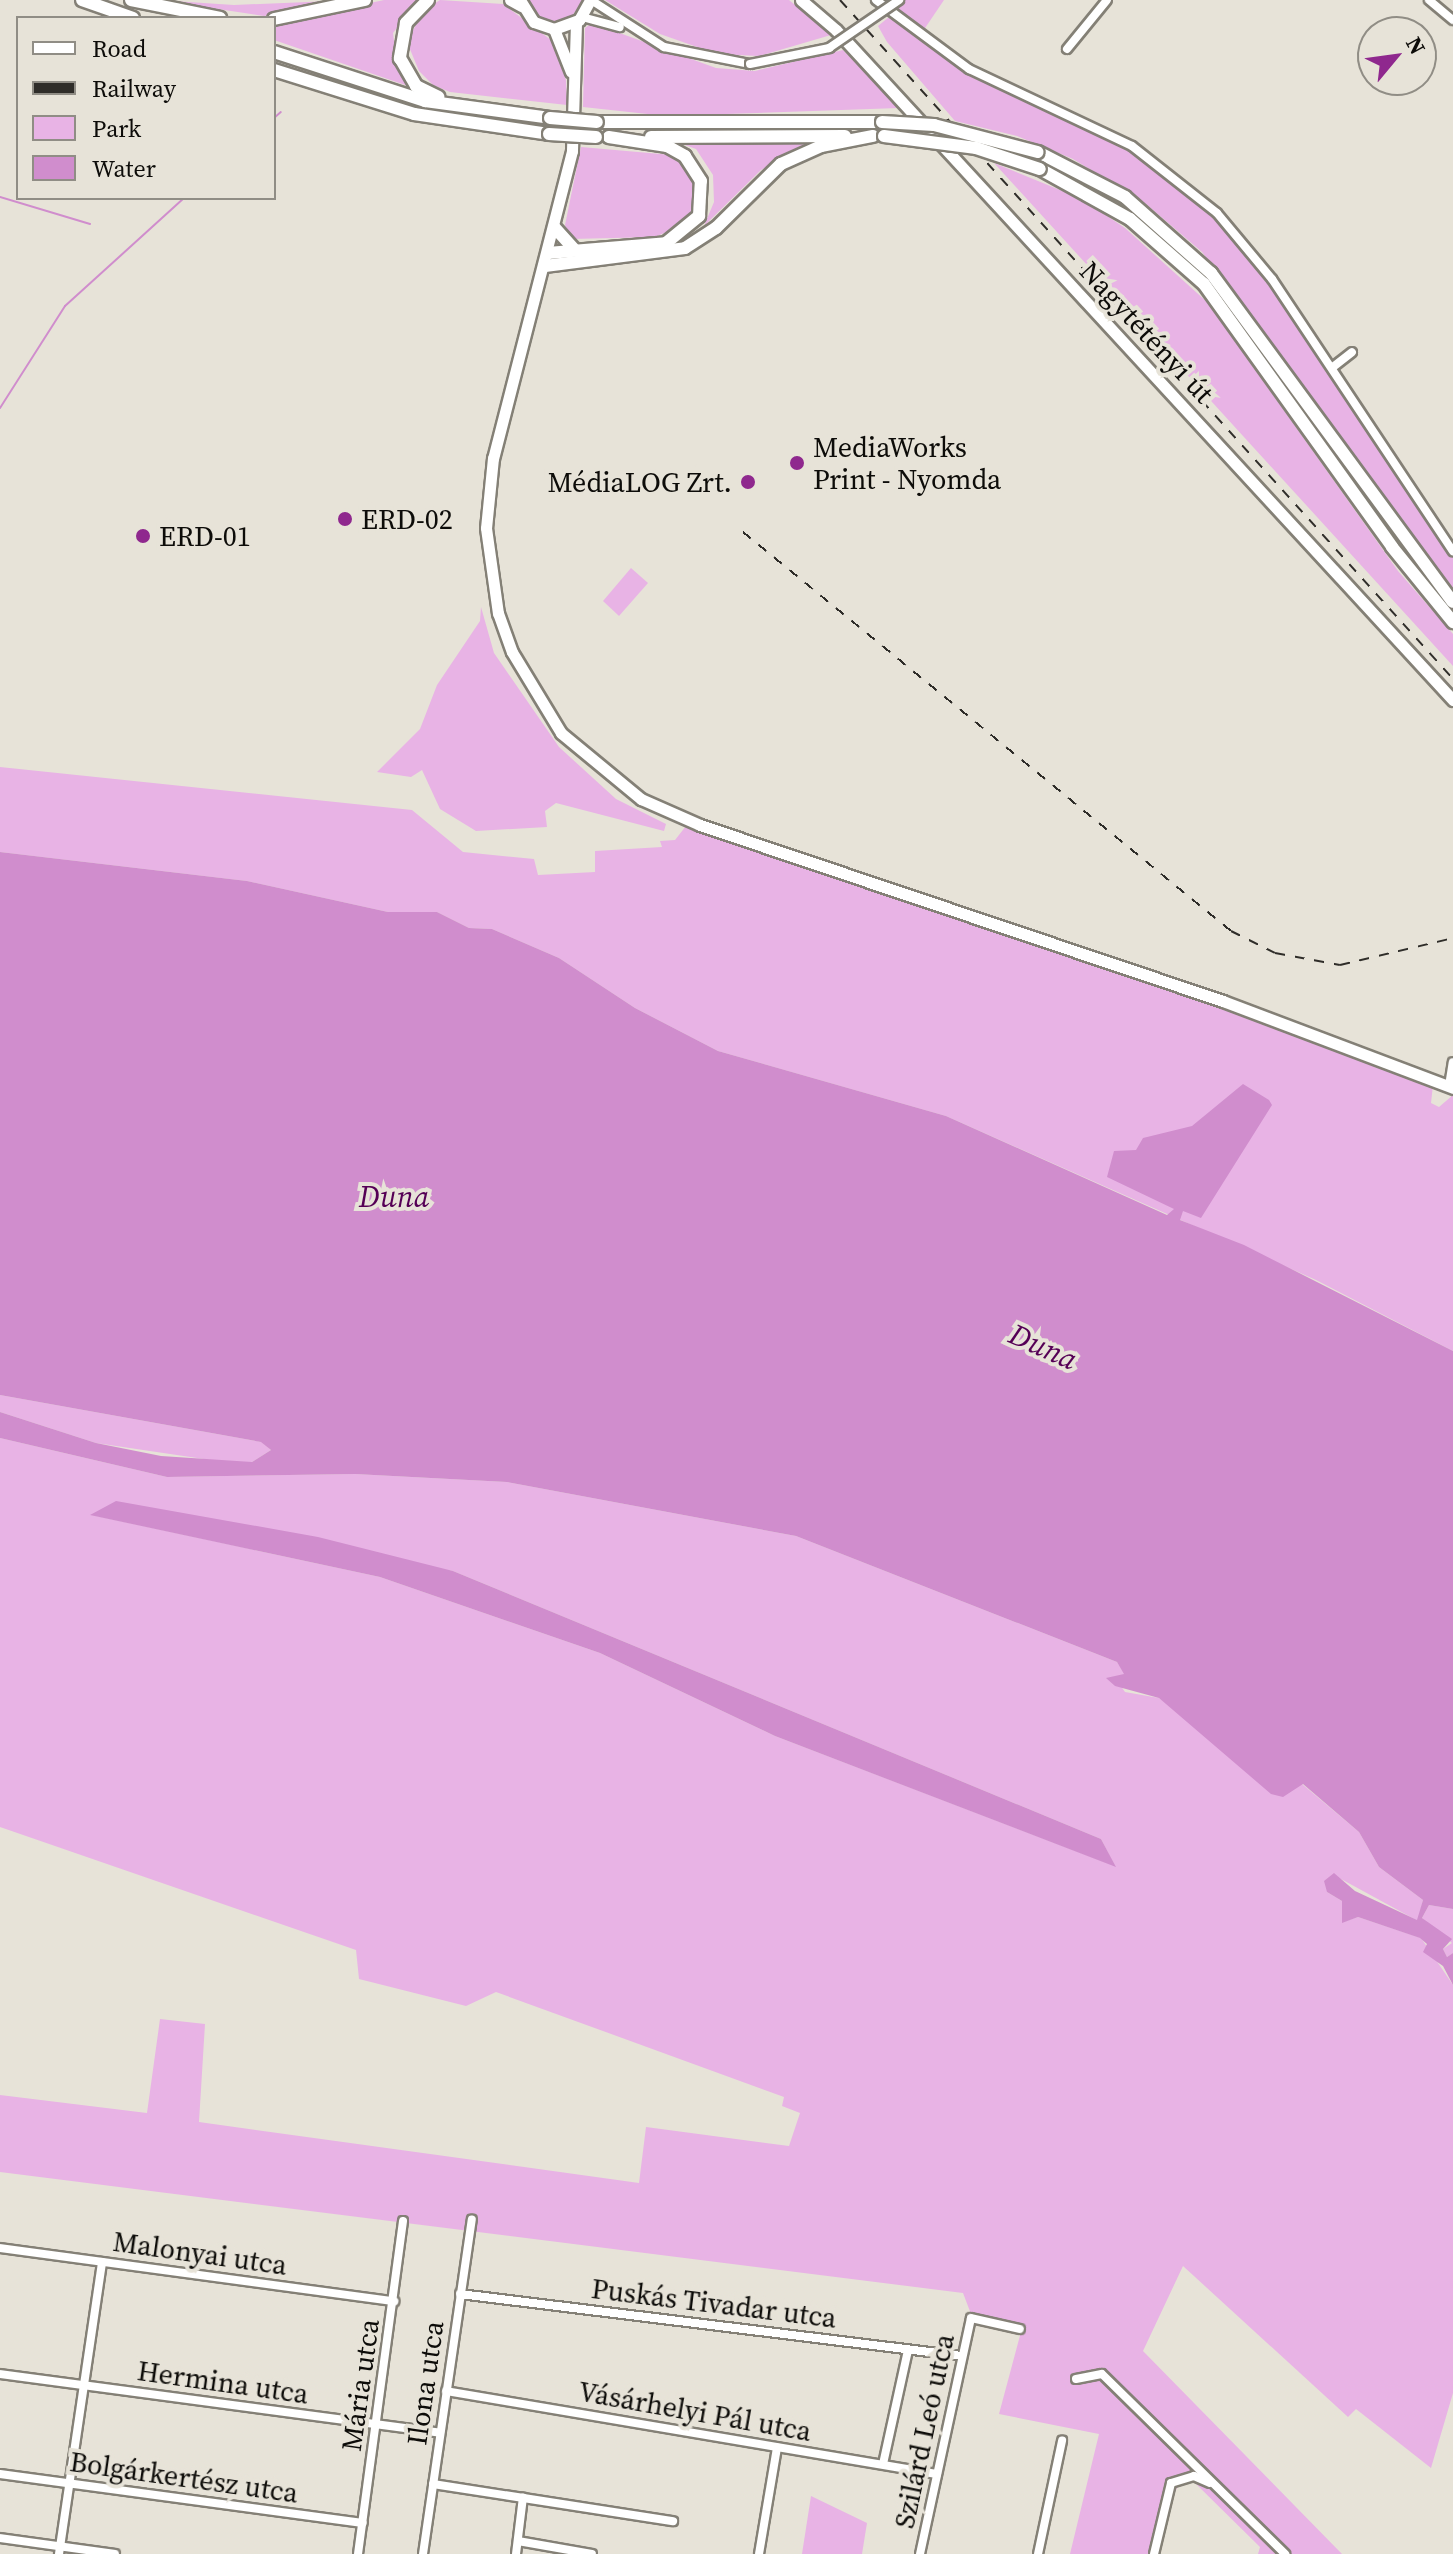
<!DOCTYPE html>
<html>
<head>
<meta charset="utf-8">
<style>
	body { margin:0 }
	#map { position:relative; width:1453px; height:2554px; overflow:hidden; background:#e7e3d8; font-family:"Source Serif 4",serif }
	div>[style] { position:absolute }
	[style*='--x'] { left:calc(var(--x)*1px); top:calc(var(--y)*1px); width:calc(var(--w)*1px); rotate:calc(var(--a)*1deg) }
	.green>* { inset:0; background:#e8b3e5 }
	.water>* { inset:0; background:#d08dcd }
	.stream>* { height:2px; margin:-1px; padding:0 1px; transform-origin:1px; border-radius:1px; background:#d08dcd }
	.roads { filter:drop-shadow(2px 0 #848076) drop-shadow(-2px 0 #848076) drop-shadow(0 2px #848076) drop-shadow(0 -2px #848076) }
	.minor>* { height:8px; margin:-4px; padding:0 4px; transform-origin:4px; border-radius:4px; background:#fff }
	.major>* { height:11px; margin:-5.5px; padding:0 5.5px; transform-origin:5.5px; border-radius:5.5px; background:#fff }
	.highway>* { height:12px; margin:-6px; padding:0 6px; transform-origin:6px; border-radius:6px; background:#fff }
	.rail>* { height:2px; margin-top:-1px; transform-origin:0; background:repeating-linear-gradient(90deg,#2f2d29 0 10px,transparent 0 20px) }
	.bridges { filter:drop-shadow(2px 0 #848076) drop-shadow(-2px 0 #848076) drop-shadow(0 2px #848076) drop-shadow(0 -2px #848076) }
	.minor-bridge>* { height:8px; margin:-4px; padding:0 4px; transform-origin:4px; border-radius:4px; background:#fff }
	.highway-bridge>* { height:12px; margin:-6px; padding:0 6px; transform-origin:6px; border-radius:6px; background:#fff }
	.dots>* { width:22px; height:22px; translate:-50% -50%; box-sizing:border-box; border:4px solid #e7e3d8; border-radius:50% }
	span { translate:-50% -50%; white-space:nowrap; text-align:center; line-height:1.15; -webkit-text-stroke:8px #e7e3d8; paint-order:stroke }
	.street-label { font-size:28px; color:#0d0c09 }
	.poi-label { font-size:28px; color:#0d0c09 }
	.left { translate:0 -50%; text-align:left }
	.right { translate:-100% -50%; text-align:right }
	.water-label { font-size:30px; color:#505; font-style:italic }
	.legend { position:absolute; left:16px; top:16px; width:260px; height:184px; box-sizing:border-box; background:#e7e3d8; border:2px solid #908d85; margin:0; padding:10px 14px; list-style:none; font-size:24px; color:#0d0c09 }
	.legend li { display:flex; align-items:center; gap:16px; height:40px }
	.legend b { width:40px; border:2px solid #908d85 }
	.north { position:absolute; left:1357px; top:16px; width:80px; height:80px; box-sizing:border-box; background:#e7e3d8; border:2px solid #908d85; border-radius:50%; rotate:61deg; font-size:22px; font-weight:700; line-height:32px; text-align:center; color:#0d0c09 }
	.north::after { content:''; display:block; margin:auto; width:28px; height:36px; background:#8f288e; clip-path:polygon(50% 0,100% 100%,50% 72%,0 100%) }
</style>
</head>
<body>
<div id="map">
	<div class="green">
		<i style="clip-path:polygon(158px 0,234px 5px,356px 0,264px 16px)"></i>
		<i style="clip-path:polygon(384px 0,418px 0,393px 33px,397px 65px,411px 87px,274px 40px,274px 24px)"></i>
		<i style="clip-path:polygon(440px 0,503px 4px,551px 40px,566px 80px,567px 105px,450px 92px,433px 85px,419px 71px,407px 42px,423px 11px)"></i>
		<i style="clip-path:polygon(526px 0,583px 0,570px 19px,551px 23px,533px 14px)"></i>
		<i style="clip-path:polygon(605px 0,789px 0,831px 35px,759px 56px,717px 54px,660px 34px)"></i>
		<i style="clip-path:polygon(904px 0,944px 0,921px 34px,894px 11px)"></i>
		<i style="clip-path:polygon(889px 17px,954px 65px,1137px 153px,1220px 222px,1272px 286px,1453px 557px,1453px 589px,1202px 252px,1146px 204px,1073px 159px,1017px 136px,955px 121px,887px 42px,878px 26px)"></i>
		<i style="clip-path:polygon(592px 23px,716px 68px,755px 71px,843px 50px,899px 108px,666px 116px,583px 107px,585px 28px)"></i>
		<i style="clip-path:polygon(811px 142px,761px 170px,704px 226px,714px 202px,713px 175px,696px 149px,685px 145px)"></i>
		<i style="clip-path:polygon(581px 147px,672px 155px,689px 166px,696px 177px,697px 208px,689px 222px,655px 237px,571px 239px,565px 225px)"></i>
		<i style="clip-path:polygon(994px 163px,1082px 199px,1125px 228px,1207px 302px,1398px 571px,1453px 634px,1453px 666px)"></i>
		<i style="clip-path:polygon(631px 568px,648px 583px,619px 616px,603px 601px)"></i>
		<i style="clip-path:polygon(481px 607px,494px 653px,559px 747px,616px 799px,666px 824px,664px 831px,556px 803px,545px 811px,547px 827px,476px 831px,440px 809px,422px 770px,411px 777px,377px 772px,420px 729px,437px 685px,480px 621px)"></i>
		<i style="clip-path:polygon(0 767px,412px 810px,463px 852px,534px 859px,538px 875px,595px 872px,595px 851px,662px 847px,660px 841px,675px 840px,686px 826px,1199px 999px,1433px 1085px,1431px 1103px,1439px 1107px,1453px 1095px,1453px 1351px,1316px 1280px,946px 1116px,718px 1051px,635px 1008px,559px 958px,492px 929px,469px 928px,437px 912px,388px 912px,247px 881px,0 852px)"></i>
		<i style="clip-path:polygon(0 1395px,262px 1442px,271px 1450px,252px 1462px,224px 1462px,96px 1443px,0 1412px)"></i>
		<i style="clip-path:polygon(evenodd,0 1438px,167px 1477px,355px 1474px,507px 1482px,796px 1536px,1117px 1662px,1125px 1674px,1116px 1679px,1125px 1692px,1159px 1698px,1291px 1788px,1302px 1784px,1359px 1832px,1379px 1867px,1423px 1900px,1418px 1921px,1341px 1879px,1327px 1892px,1342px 1901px,1343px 1922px,1358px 1917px,1421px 1938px,1453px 1985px,1453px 2393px,1431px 2468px,1356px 2409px,1348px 2417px,1183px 2266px,1143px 2351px,1342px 2554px,1258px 2554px,1260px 2547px,1192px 2480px,1179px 2485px,1169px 2501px,1156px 2554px,1070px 2554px,1099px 2434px,999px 2414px,1022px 2328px,971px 2314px,963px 2293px,0 2172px,0 2095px,147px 2113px,160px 2019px,205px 2024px,199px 2122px,639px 2183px,646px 2127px,789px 2146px,800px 2113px,782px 2106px,784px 2097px,496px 1992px,466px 2006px,359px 1979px,356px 1950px,0 1827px,0 1438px,92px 1515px,453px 1571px,1101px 1839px,1115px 1866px,775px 1736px,600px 1653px,380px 1577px,92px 1515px)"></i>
		<i style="clip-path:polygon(1429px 1905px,1453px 1909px,1453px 1953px,1447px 1957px,1443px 1949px,1452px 1943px,1422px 1918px)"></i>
		<i style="clip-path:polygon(811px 2496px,867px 2523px,862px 2554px,802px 2554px)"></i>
	</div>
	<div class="water">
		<i style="clip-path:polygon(0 852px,247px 881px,388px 912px,437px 912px,469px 928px,492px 929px,559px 958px,635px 1008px,718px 1051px,946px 1116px,1167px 1215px,1174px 1209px,1107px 1177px,1114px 1151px,1136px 1150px,1143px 1138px,1192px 1126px,1243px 1084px,1269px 1100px,1272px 1105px,1201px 1218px,1183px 1211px,1180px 1220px,1244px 1245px,1453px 1351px,1453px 1909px,1429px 1905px,1422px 1918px,1452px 1939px,1443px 1949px,1447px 1957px,1453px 1953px,1453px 1985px,1443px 1966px,1423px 1952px,1427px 1944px,1420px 1938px,1358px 1917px,1342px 1923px,1342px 1901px,1327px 1892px,1324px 1881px,1334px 1873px,1355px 1891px,1417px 1920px,1423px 1900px,1379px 1867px,1359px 1832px,1303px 1784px,1283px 1797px,1271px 1794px,1159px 1698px,1115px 1686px,1106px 1678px,1124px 1674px,1117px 1662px,796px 1536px,507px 1482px,355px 1474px,167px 1477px,0 1438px,0 1412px,96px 1443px,161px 1456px,252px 1462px,271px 1450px,261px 1442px,0 1395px)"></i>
		<i style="clip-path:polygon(116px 1501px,318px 1537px,453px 1571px,1101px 1839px,1116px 1867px,775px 1736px,600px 1653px,380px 1577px,90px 1515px)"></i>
	</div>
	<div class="stream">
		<i style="--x:274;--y:118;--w:9;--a:-41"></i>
		<i style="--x:0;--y:197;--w:94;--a:16.7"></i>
		<i style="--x:0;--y:408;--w:121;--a:-57.5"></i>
		<i style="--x:65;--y:306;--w:161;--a:-42.2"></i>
	</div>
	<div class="roads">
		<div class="minor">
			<i style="--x:591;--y:0;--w:87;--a:32.8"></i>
			<i style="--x:664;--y:47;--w:88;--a:11.2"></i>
			<i style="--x:876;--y:0;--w:116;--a:36.6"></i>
			<i style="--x:969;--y:69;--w:180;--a:25.3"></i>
			<i style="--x:1132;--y:146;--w:108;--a:38.2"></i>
			<i style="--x:1217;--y:213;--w:86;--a:50.2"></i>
			<i style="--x:1272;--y:279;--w:327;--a:56.4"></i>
			<i style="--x:1429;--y:0;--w:31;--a:40"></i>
			<i style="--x:582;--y:17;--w:39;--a:15"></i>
			<i style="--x:1067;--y:49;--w:63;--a:-50.8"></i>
			<i style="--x:1333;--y:367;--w:24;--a:-38"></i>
			<i style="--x:1449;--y:1086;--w:24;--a:-81"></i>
			<i style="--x:0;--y:2248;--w:398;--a:7.7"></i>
			<i style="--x:460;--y:2294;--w:506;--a:7.04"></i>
			<i style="--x:0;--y:2374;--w:444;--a:7.6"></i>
			<i style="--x:1076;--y:2379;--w:26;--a:-11"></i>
			<i style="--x:1102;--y:2374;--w:257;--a:44.5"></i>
			<i style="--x:446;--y:2391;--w:498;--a:9.6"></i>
			<i style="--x:883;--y:2464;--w:117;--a:-77.6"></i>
			<i style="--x:0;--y:2474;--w:366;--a:7.7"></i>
			<i style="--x:433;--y:2484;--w:243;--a:8.8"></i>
			<i style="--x:0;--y:2538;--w:116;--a:7.9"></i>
			<i style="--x:518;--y:2541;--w:75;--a:10"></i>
			<i style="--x:59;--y:2554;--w:295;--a:-81.6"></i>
			<i style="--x:358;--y:2554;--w:336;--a:-82.3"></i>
			<i style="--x:423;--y:2554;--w:338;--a:-81.7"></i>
			<i style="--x:516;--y:2554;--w:57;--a:-83"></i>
			<i style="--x:759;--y:2554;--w:108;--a:-80.4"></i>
			<i style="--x:920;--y:2554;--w:241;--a:-77.8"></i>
			<i style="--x:971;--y:2318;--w:50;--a:12.7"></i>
			<i style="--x:1038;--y:2554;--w:116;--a:-78"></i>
			<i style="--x:1154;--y:2554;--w:73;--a:-76.5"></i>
			<i style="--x:1171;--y:2483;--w:24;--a:-17"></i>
			<i style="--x:1194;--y:2476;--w:17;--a:24"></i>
		</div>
		<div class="major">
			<i style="--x:520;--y:0;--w:26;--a:58"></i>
			<i style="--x:534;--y:22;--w:21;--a:19"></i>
			<i style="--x:554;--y:29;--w:27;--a:-20"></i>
			<i style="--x:579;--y:20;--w:23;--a:-61"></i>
			<i style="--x:801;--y:0;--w:46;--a:40.6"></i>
			<i style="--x:836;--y:30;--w:911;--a:47.36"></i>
			<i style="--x:576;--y:23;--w:128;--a:91.8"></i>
			<i style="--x:572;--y:151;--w:317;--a:104.4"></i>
			<i style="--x:493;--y:458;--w:70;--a:95.7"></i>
			<i style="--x:486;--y:528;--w:86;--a:82"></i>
			<i style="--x:498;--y:613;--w:41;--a:70.3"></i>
			<i style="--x:512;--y:652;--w:95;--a:58.8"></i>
			<i style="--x:561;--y:733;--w:104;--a:39.5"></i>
			<i style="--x:641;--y:799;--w:64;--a:23.8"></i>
			<i style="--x:700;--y:825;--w:552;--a:18.6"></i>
			<i style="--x:1223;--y:1001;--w:246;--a:20.7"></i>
			<i style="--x:554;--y:29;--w:46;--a:68.4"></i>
		</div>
		<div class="highway">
			<i style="--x:82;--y:0;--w:54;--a:19.4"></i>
			<i style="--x:131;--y:0;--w:91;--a:11.4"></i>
			<i style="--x:428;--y:0;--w:32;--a:134"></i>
			<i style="--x:406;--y:23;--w:36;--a:100"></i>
			<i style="--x:400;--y:58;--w:32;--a:60"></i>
			<i style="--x:416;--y:86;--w:25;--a:26"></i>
			<i style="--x:511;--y:0;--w:13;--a:29"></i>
			<i style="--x:274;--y:19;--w:93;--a:-11.8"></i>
			<i style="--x:274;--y:52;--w:159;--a:18"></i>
			<i style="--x:425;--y:101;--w:126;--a:7.7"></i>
			<i style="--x:274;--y:70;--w:147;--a:17.4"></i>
			<i style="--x:414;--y:114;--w:136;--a:8.4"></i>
			<i style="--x:597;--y:122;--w:285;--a:0"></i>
			<i style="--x:651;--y:137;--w:194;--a:-0.3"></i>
			<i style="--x:1038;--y:152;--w:98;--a:27.3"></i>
			<i style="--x:1125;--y:197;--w:115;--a:41.5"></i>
			<i style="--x:1211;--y:273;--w:408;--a:53.7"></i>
			<i style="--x:1040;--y:169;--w:103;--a:29.1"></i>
			<i style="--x:1130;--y:219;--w:98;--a:41.3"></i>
			<i style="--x:1204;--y:284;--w:323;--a:54.4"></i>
			<i style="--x:1392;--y:547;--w:97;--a:50.9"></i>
			<i style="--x:555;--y:228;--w:28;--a:48"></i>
			<i style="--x:548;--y:253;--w:118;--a:-4.8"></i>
			<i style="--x:666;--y:243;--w:43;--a:-39.3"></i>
			<i style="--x:699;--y:216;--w:35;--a:-87"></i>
			<i style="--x:701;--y:181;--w:30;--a:-123"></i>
			<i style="--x:685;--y:156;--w:21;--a:-151"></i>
			<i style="--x:667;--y:146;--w:59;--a:-171.2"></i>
			<i style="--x:545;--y:266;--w:141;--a:-7.3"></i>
			<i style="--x:685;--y:248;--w:37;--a:-33"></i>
			<i style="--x:716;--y:228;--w:91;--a:-44.6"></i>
			<i style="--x:781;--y:164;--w:44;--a:-24.2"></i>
			<i style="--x:821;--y:146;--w:53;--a:-10.9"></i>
		</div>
	</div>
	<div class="rail">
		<i style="--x:840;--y:0;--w:915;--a:47.92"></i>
		<i style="--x:743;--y:532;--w:630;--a:39.27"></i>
		<i style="--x:1231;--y:931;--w:49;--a:26.6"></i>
		<i style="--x:1275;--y:953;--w:66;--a:10.5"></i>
		<i style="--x:1340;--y:965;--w:116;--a:-13.4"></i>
	</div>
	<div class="bridges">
		<div class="minor-bridge">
			<i style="--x:750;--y:64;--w:81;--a:-11.4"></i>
			<i style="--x:829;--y:48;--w:85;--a:-34.4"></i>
		</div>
		<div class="highway-bridge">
			<i style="--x:550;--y:118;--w:47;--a:4.9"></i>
			<i style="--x:882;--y:122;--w:52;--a:3.3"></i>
			<i style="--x:934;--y:125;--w:107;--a:14.6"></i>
			<i style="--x:549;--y:134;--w:47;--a:3.7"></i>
			<i style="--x:884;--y:136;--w:93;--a:7.4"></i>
			<i style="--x:976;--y:148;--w:67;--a:18.2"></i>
		</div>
	</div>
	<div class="dots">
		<i style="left:797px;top:463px;background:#8f288e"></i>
		<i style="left:748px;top:482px;background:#8f288e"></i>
		<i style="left:345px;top:519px;background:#8f288e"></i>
		<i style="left:143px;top:536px;background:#8f288e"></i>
	</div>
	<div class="street-label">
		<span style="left:1147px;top:332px;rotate:47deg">Nagytétényi út</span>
		<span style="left:200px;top:2253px;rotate:8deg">Malonyai utca</span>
		<span style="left:714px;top:2303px;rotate:7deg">Puskás Tivadar utca</span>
		<span style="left:223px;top:2382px;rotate:8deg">Hermina utca</span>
		<span style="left:425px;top:2383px;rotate:-82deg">Ilona utca</span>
		<span style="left:360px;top:2385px;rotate:-82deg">Mária utca</span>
		<span style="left:695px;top:2411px;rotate:10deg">Vásárhelyi Pál utca</span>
		<span style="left:924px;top:2431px;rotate:-78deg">Szilárd Leó utca</span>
		<span style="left:184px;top:2477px;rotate:8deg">Bolgárkertész utca</span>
	</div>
	<div class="poi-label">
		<span class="left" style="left:813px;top:463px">MediaWorks<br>Print - Nyomda</span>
		<span class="right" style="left:732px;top:482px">MédiaLOG Zrt.</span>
		<span class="left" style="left:361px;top:519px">ERD-02</span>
		<span class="left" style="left:159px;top:536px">ERD-01</span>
	</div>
	<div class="water-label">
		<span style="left:394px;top:1197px">Duna</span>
		<span style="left:1043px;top:1347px;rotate:24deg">Duna</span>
	</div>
	<ul class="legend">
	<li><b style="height:10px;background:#fff"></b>Road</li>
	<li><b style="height:10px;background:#2f2d29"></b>Railway</li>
	<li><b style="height:22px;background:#e8b3e5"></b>Park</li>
	<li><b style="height:22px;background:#d08dcd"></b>Water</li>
	</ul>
	<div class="north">N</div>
</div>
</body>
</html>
